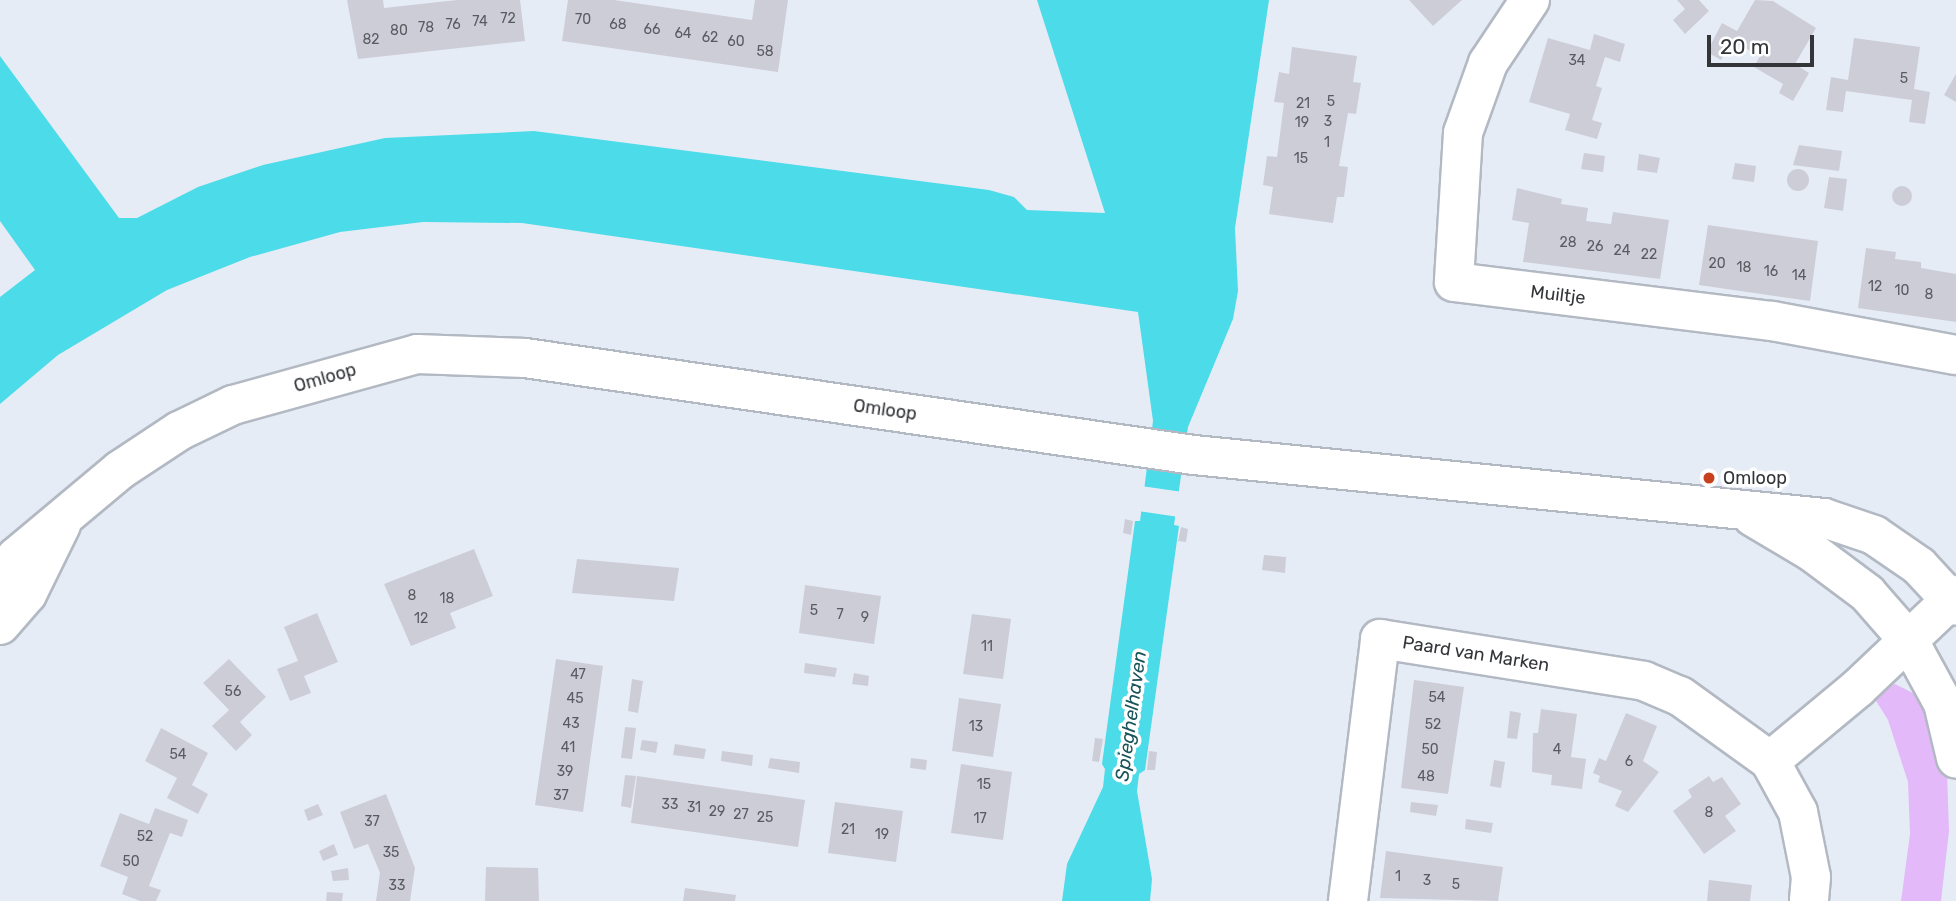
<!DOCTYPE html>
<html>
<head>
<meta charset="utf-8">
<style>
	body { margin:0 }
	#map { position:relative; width:1956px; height:901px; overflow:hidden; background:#e6ecf6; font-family:Rubik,sans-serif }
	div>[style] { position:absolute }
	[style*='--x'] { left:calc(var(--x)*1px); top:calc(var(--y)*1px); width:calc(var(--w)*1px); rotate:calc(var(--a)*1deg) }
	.green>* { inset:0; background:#e3b9fa }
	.water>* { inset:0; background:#4cdbe9 }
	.pier>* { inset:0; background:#e6ecf6 }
	.building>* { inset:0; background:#cdcdd8 }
	.round { border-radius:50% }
	.roads { filter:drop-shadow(2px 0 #b3b9c3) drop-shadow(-2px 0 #b3b9c3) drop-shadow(0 2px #b3b9c3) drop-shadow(0 -2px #b3b9c3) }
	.minor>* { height:38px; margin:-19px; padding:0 19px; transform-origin:19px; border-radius:19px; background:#fff }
	.secondary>* { height:38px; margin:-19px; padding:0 19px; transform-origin:19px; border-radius:19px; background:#fff }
	.dots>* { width:19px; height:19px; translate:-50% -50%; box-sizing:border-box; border:4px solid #fff; border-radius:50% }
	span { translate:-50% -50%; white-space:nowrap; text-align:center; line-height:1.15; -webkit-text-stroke:7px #fff; paint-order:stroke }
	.number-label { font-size:14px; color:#5a5b61 }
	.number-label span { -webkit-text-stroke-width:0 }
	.street-label { font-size:18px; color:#333539 }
	.poi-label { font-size:18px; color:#333539 }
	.left { translate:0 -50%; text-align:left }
	.water-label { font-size:19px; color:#18545a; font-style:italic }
	.scale { position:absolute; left:1707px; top:35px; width:107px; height:32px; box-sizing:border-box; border:4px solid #333539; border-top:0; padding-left:9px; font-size:21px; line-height:24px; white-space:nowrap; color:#333539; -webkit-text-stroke:5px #fff; paint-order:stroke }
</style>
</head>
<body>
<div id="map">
	<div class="green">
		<i style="clip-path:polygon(1895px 684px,1923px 698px,1947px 772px,1949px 831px,1941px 901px,1901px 901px,1910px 834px,1908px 782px,1888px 720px,1873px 696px)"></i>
	</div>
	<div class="water">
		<i style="clip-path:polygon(1037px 0,1269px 0,1235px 228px,1238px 291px,1233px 319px,1188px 427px,1174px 525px,1179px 526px,1145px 770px,1139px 774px,1137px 791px,1152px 879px,1150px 901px,1062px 901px,1067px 864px,1103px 787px,1105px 769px,1102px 764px,1135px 521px,1140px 521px,1153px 421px,1138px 312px,522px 223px,423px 222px,340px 232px,250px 257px,167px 290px,58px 355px,0 404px,0 297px,35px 270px,0 221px,0 56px,119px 218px,137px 218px,198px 187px,263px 165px,385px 138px,534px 131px,989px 190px,1014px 197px,1027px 210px,1105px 213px)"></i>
	</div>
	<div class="pier">
		<i style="clip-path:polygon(1141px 486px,1183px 492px,1179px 517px,1138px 511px)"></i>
	</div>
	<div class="building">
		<i style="clip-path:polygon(347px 0,383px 0,384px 8px,457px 0,520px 0,525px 41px,358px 59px)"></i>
		<i style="clip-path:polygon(568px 0,614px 0,752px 20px,755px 0,788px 0,778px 72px,562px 41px)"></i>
		<i style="clip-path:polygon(1409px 0,1462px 0,1433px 26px)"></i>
		<i style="clip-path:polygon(1677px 0,1699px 0,1709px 11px,1685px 34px,1673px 20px,1685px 9px)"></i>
		<i style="clip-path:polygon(1755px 0,1773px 1px,1816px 28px,1795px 64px,1809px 73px,1793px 101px,1779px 93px,1783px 84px,1754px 67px,1760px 56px,1732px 41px,1721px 60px,1707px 52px,1722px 23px,1737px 31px)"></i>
		<i style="clip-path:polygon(1594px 34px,1625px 44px,1620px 62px,1605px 57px,1596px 86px,1602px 88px,1592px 120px,1602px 123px,1597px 139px,1565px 130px,1570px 114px,1529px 102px,1548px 38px,1590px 50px)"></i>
		<i style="clip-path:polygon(1854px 38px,1920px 47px,1914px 89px,1930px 92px,1925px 124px,1909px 122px,1912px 100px,1846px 91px,1843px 112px,1826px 110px,1831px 77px,1848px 80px)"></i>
		<i style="clip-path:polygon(1292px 47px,1357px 56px,1353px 82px,1361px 83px,1356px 114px,1348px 113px,1339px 166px,1348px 167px,1344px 197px,1337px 197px,1333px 223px,1269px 214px,1273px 187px,1263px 185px,1267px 156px,1277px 157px,1284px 103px,1274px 102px,1279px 72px,1289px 74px)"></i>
		<i style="clip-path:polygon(1956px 74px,1956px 102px,1944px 95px)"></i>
		<i style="clip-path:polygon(1799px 145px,1842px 151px,1839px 171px,1793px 165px)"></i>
		<i style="clip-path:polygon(1584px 153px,1605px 156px,1603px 172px,1581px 169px)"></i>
		<i style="clip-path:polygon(1639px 154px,1660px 158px,1657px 173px,1637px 170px)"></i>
		<i style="clip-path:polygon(1735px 163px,1756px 166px,1754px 182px,1732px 179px)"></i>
		<i class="round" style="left:1787px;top:169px;width:22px;height:22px"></i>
		<i style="clip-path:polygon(1829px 177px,1847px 179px,1843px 211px,1824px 208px)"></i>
		<i class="round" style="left:1892px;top:186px;width:20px;height:20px"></i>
		<i style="clip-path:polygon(1517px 188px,1562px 199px,1561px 204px,1588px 208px,1586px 221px,1611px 224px,1613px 212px,1669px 220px,1660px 279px,1523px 262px,1529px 223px,1512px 220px)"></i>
		<i style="clip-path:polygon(1708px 225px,1818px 241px,1810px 301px,1699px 285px)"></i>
		<i style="clip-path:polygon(1866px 248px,1896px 252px,1895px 259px,1921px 262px,1921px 268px,1956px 274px,1956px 322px,1858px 308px)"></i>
		<i style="clip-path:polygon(1125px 519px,1133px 521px,1131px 535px,1123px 533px)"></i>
		<i style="clip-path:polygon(1181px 527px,1188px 529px,1186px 542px,1178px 541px)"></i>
		<i style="clip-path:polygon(474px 549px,493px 596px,450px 613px,456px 628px,411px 646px,384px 584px)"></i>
		<i style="clip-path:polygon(1264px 555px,1286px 557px,1285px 573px,1262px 570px)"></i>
		<i style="clip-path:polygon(577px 559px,679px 568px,674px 601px,572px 593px)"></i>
		<i style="clip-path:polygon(805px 585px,881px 596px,874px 644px,799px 633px)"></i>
		<i style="clip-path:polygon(317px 613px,338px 662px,304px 676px,311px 693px,290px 701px,277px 669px,298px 661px,284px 627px)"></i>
		<i style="clip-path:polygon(972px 614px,1011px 619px,1003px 679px,963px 674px)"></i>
		<i style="clip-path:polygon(229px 659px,266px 697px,240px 722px,252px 735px,236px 751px,212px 726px,229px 710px,203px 683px)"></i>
		<i style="clip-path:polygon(556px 659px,603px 666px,583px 812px,535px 805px)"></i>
		<i style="clip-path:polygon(805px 663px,837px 668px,835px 677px,804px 673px)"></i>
		<i style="clip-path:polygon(854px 673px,869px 676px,868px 686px,852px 684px)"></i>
		<i style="clip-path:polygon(632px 679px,643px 681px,638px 713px,628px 711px)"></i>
		<i style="clip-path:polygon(1414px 680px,1464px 687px,1448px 794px,1401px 788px)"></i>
		<i style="clip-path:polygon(959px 698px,1001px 704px,993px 757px,952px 751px)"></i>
		<i style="clip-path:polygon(1541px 709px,1577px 714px,1571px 757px,1586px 759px,1582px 789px,1551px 785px,1552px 775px,1532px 772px,1533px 733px,1538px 733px)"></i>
		<i style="clip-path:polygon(1510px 711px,1521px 713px,1517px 739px,1507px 738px)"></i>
		<i style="clip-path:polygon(1626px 713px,1657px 726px,1643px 761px,1659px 772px,1628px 812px,1615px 806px,1622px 791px,1598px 782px,1600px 776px,1593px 773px,1599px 758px,1606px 761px)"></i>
		<i style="clip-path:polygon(625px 727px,636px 728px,632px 759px,621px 758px)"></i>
		<i style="clip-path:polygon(161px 728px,208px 753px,192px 785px,208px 794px,198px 814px,167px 798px,177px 778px,145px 761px)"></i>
		<i style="clip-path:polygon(1095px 738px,1103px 739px,1099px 762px,1092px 761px)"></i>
		<i style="clip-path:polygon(642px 740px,658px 742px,656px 753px,640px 750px)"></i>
		<i style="clip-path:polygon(675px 744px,706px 749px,704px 759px,673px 755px)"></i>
		<i style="clip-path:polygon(722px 751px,753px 755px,752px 766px,721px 761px)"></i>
		<i style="clip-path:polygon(1149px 751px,1157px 752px,1155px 770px,1147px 770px)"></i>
		<i style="clip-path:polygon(770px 758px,800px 762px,799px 773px,768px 768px)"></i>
		<i style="clip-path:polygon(911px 758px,927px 760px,926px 770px,910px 768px)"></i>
		<i style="clip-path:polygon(1494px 760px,1505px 762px,1501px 788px,1490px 786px)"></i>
		<i style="clip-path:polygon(961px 764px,1012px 772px,1003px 840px,951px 833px)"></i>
		<i style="clip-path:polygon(625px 775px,636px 776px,631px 808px,621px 806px)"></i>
		<i style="clip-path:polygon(637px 776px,805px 800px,798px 847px,631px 823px)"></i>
		<i style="clip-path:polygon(1709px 776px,1713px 782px,1722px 777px,1741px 804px,1725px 816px,1736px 831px,1704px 854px,1673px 811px,1692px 797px,1688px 790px)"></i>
		<i style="clip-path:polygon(386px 794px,415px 868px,410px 901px,376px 901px,380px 873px,368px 844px,354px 849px,340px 812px)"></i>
		<i style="clip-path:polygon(835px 802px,903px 811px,896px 862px,828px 853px)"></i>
		<i style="clip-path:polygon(1411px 802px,1438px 805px,1436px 816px,1410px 812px)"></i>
		<i style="clip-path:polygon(318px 804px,323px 815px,308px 821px,304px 810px)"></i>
		<i style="clip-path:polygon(155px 808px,188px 820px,182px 837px,170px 833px,149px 886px,161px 890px,156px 901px,140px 901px,122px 894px,128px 877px,100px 866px,120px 813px,149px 824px)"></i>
		<i style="clip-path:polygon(1466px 819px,1493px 823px,1491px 833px,1465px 829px)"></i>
		<i style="clip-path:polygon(334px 844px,338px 855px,323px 861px,319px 851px)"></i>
		<i style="clip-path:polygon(1386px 851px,1503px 867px,1498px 901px,1380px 898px)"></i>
		<i style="clip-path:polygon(486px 867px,538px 868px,539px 901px,485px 901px)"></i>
		<i style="clip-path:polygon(348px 868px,349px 880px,333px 881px,331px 871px)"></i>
		<i style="clip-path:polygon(1709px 880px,1752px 885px,1750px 901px,1707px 901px)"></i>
		<i style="clip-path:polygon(685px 888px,736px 895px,735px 901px,683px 901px)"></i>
		<i style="clip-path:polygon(327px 892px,343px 893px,342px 901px,326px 901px)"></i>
	</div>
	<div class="roads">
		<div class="minor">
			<i style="--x:1530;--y:0;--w:76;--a:123.7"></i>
			<i style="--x:1488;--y:63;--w:74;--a:109.7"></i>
			<i style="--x:1463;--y:133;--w:149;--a:93.5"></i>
			<i style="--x:1454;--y:282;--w:320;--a:7"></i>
			<i style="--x:1772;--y:321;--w:187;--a:10.5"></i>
			<i style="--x:1770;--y:761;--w:114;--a:-39.7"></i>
			<i style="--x:1858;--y:688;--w:135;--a:-43.5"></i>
			<i style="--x:1348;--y:901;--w:264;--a:-83"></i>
			<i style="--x:1380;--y:639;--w:267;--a:9"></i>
			<i style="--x:1644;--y:681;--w:39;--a:23"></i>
			<i style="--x:1680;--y:696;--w:111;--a:35.8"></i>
			<i style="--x:1770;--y:761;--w:58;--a:61.2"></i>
			<i style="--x:1798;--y:812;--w:66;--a:78.7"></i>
			<i style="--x:1811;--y:877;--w:24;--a:95"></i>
		</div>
		<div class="secondary">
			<i style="--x:1753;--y:517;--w:69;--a:30.7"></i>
			<i style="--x:1812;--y:552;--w:69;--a:36.7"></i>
			<i style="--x:1867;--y:593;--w:64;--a:48.8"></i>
			<i style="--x:1909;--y:641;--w:71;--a:61.3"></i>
			<i style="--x:1943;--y:703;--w:57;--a:76.7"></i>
			<i style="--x:0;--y:577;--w:26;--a:-51"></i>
			<i style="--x:16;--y:557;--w:136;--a:-39.9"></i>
			<i style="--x:120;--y:470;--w:71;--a:-33.5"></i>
			<i style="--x:179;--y:431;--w:60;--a:-25.7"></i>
			<i style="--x:233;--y:405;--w:191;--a:-15.5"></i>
			<i style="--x:417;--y:354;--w:108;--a:2.1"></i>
			<i style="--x:525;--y:358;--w:676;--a:8.25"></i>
			<i style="--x:1194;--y:455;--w:633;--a:5.71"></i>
			<i style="--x:1824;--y:518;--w:53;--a:18.8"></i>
			<i style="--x:1874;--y:535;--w:55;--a:34.6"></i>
			<i style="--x:1919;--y:566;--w:54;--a:47.2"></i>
			<i style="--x:0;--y:625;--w:41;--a:-48.9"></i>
			<i style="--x:27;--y:594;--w:77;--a:-63.8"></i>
		</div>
	</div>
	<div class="dots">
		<i style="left:1709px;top:478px;background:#c9401d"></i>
	</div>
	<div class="number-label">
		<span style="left:508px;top:19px">72</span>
		<span style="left:583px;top:20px">70</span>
		<span style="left:480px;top:22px">74</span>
		<span style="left:453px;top:25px">76</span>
		<span style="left:618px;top:25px">68</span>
		<span style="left:426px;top:28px">78</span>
		<span style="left:652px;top:30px">66</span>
		<span style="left:399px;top:31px">80</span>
		<span style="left:683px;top:34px">64</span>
		<span style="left:710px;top:38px">62</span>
		<span style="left:371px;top:40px">82</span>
		<span style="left:736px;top:42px">60</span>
		<span style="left:765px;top:52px">58</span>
		<span style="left:1577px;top:61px">34</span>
		<span style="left:1904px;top:79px">5</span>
		<span style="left:1331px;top:102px">5</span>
		<span style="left:1303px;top:104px">21</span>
		<span style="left:1328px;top:122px">3</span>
		<span style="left:1302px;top:123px">19</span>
		<span style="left:1327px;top:143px">1</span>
		<span style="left:1301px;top:159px">15</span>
		<span style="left:1568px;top:243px">28</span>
		<span style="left:1595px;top:247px">26</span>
		<span style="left:1622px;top:251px">24</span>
		<span style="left:1649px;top:255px">22</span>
		<span style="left:1717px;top:264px">20</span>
		<span style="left:1744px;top:268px">18</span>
		<span style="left:1771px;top:272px">16</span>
		<span style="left:1799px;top:276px">14</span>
		<span style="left:1875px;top:287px">12</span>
		<span style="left:1902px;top:291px">10</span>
		<span style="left:1929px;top:295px">8</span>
		<span style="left:412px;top:596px">8</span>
		<span style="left:447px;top:599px">18</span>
		<span style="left:814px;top:611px">5</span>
		<span style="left:840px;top:615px">7</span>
		<span style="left:865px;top:618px">9</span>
		<span style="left:421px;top:619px">12</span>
		<span style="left:987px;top:647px">11</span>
		<span style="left:578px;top:675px">47</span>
		<span style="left:233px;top:692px">56</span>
		<span style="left:1437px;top:698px">54</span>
		<span style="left:575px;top:699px">45</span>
		<span style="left:571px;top:724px">43</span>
		<span style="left:1433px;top:725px">52</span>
		<span style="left:976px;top:727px">13</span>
		<span style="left:568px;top:748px">41</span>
		<span style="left:1430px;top:750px">50</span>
		<span style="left:1557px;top:750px">4</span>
		<span style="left:178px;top:755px">54</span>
		<span style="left:1629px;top:762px">6</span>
		<span style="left:565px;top:772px">39</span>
		<span style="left:1426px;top:777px">48</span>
		<span style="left:984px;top:785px">15</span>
		<span style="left:561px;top:796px">37</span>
		<span style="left:670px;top:805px">33</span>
		<span style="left:694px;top:808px">31</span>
		<span style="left:717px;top:812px">29</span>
		<span style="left:1709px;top:813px">8</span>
		<span style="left:741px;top:815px">27</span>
		<span style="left:765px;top:818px">25</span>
		<span style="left:980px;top:819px">17</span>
		<span style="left:372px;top:822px">37</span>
		<span style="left:848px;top:830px">21</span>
		<span style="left:882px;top:835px">19</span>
		<span style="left:145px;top:837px">52</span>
		<span style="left:391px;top:853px">35</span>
		<span style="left:131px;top:862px">50</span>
		<span style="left:1398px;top:877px">1</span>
		<span style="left:1427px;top:881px">3</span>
		<span style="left:1456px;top:885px">5</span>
		<span style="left:397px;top:886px">33</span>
	</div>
	<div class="street-label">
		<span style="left:1558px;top:295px;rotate:7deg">Muiltje</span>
		<span style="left:325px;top:378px;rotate:-16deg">Omloop</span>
		<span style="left:885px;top:410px;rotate:8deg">Omloop</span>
		<span style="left:1476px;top:654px;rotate:9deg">Paard van Marken</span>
	</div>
	<div class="poi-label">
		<span class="left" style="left:1723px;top:478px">Omloop</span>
	</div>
	<div class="water-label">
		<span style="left:1131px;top:716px;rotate:-82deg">Spieghelhaven</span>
	</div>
	<div class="scale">20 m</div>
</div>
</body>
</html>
